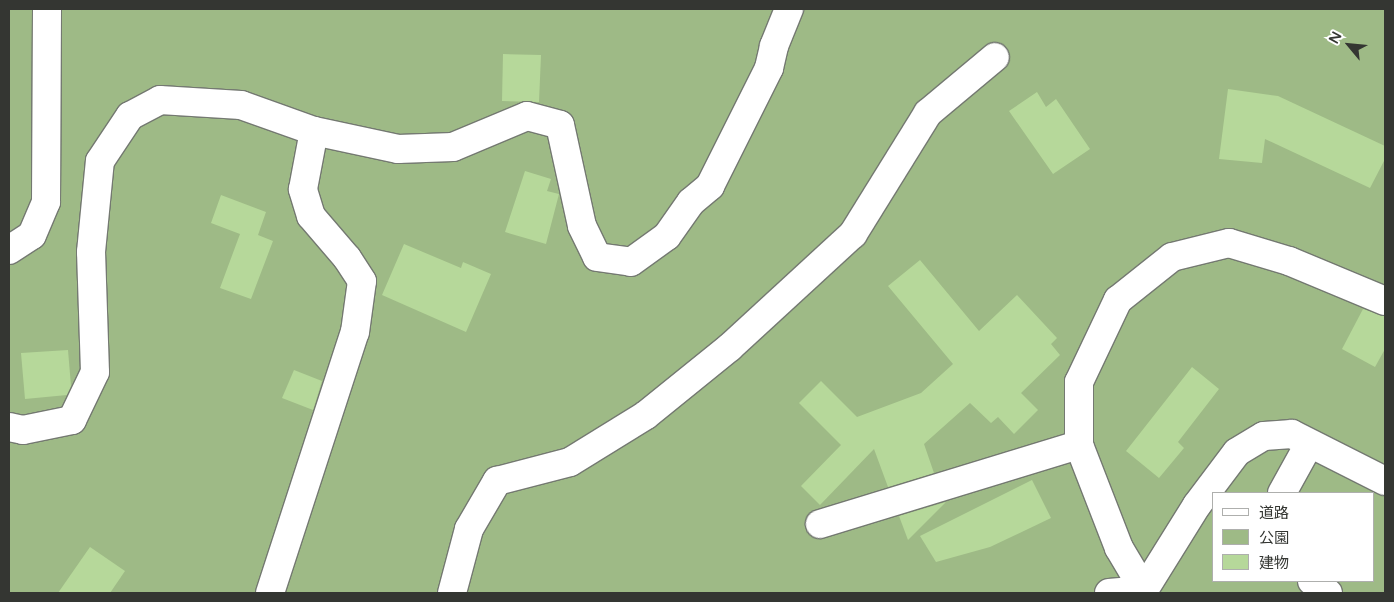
<!DOCTYPE html>
<html>
<head>
<meta charset="utf-8">
<style>
	body { margin:0 }
	#map { position:relative; width:1394px; height:602px; overflow:hidden; background:#dfe4db; font-family:"Varela Round","Noto Sans JP",sans-serif }
	div>[style] { position:absolute }
	[style*='--x'] { left:calc(var(--x)*1px); top:calc(var(--y)*1px); width:calc(var(--w)*1px); rotate:calc(var(--a)*1deg) }
	.green>* { inset:0; background:#9eba86 }
	.building>* { inset:0; background:#b6d89a }
	.roads { filter:drop-shadow(1px 0 #747971) drop-shadow(-1px 0 #747971) drop-shadow(0 1px #747971) drop-shadow(0 -1px #747971) }
	.minor>* { height:28px; margin:-14px; padding:0 14px; transform-origin:14px; border-radius:14px; background:#fff }
	span { translate:-50% -50%; white-space:nowrap; text-align:center; line-height:1.15; -webkit-text-stroke:4.5px #fff; paint-order:stroke }
	.frame { position:absolute; inset:0; border:10px solid #343632; pointer-events:none }
	.legend { position:absolute; left:1212px; top:492px; width:162px; height:90px; box-sizing:border-box; background:#fff; border:1px solid #aeafad; margin:0; padding:6px 9px; list-style:none; font-size:15px; color:#343632 }
	.legend li { display:flex; align-items:center; gap:10px; height:25px }
	.legend b { width:25px; border:1px solid #aeafad }
	.north { position:absolute; left:1324px; top:20px; width:50px; height:50px; -webkit-text-stroke:4px #fff; paint-order:stroke; rotate:298deg; font-size:14px; font-weight:700; line-height:20px; text-align:center; color:#343632 }
	.north::after { content:''; display:block; margin:auto; width:18px; height:22px; background:#343632; clip-path:polygon(50% 0,100% 100%,50% 72%,0 100%) }
</style>
</head>
<body>
<div id="map">
	<div class="green">
		<i style="clip-path:polygon(evenodd,9px 9px,1385px 9px,1385px 593px,9px 593px,9px 9px,1213px 493px,1373px 493px,1373px 581px,1213px 581px,1213px 493px)"></i>
	</div>
	<div class="building">
		<i style="clip-path:polygon(503px 54px,541px 55px,539px 102px,502px 101px)"></i>
		<i style="clip-path:polygon(1228px 89px,1278px 96px,1385px 146px,1385px 159px,1370px 188px,1265px 139px,1262px 163px,1219px 159px)"></i>
		<i style="clip-path:polygon(1037px 92px,1046px 107px,1056px 99px,1090px 149px,1053px 174px,1009px 111px)"></i>
		<i style="clip-path:polygon(525px 171px,551px 179px,547px 191px,559px 194px,546px 244px,505px 232px)"></i>
		<i style="clip-path:polygon(221px 195px,266px 212px,258px 235px,273px 241px,251px 299px,220px 288px,240px 234px,211px 223px)"></i>
		<i style="clip-path:polygon(404px 244px,461px 268px,463px 262px,491px 274px,466px 332px,382px 295px)"></i>
		<i style="clip-path:polygon(920px 260px,979px 331px,1017px 295px,1057px 338px,1051px 344px,1060px 355px,1021px 393px,1038px 410px,1014px 434px,998px 417px,991px 423px,970px 403px,924px 444px,934px 473px,888px 487px,874px 449px,820px 505px,801px 486px,841px 445px,799px 403px,821px 381px,857px 417px,921px 393px,953px 364px,888px 286px)"></i>
		<i style="clip-path:polygon(1363px 309px,1385px 316px,1385px 349px,1375px 367px,1342px 349px)"></i>
		<i style="clip-path:polygon(68px 350px,71px 386px,67px 395px,25px 399px,21px 353px)"></i>
		<i style="clip-path:polygon(1192px 367px,1219px 389px,1178px 442px,1184px 448px,1159px 478px,1126px 451px)"></i>
		<i style="clip-path:polygon(294px 370px,322px 381px,313px 410px,282px 398px)"></i>
		<i style="clip-path:polygon(1032px 480px,1051px 518px,990px 547px,936px 562px,920px 536px)"></i>
		<i style="clip-path:polygon(946px 502px,908px 540px,899px 516px)"></i>
		<i style="clip-path:polygon(90px 547px,125px 571px,110px 593px,58px 593px)"></i>
	</div>
	<div class="roads">
		<div class="minor">
			<i style="--x:9;--y:250;--w:27;--a:-33"></i>
			<i style="--x:32;--y:235;--w:36;--a:-67"></i>
			<i style="--x:46;--y:202;--w:193;--a:-89.7"></i>
			<i style="--x:9;--y:427;--w:14;--a:12"></i>
			<i style="--x:23;--y:430;--w:50;--a:-11.5"></i>
			<i style="--x:72;--y:420;--w:53;--a:-64.4"></i>
			<i style="--x:95;--y:372;--w:120;--a:-91.9"></i>
			<i style="--x:91;--y:252;--w:91;--a:-84.4"></i>
			<i style="--x:100;--y:161;--w:54;--a:-56.3"></i>
			<i style="--x:130;--y:116;--w:34;--a:-28"></i>
			<i style="--x:160;--y:100;--w:81;--a:3.5"></i>
			<i style="--x:241;--y:105;--w:77;--a:19.6"></i>
			<i style="--x:314;--y:131;--w:86;--a:12.1"></i>
			<i style="--x:398;--y:149;--w:55;--a:-2.1"></i>
			<i style="--x:453;--y:147;--w:80;--a:-22.7"></i>
			<i style="--x:527;--y:116;--w:34;--a:15"></i>
			<i style="--x:560;--y:125;--w:103;--a:77.7"></i>
			<i style="--x:582;--y:226;--w:34;--a:64"></i>
			<i style="--x:597;--y:257;--w:34;--a:8"></i>
			<i style="--x:631;--y:262;--w:44;--a:-35.8"></i>
			<i style="--x:667;--y:236;--w:42;--a:-54.8"></i>
			<i style="--x:691;--y:202;--w:25;--a:-40"></i>
			<i style="--x:710;--y:186;--w:132;--a:-63.4"></i>
			<i style="--x:769;--y:68;--w:23;--a:-77"></i>
			<i style="--x:774;--y:46;--w:40;--a:-68"></i>
			<i style="--x:1282;--y:493;--w:56;--a:-61.1"></i>
			<i style="--x:820;--y:524;--w:271;--a:-17"></i>
			<i style="--x:1312;--y:581;--w:20;--a:37"></i>
			<i style="--x:1144;--y:590;--w:49;--a:-120.8"></i>
			<i style="--x:1119;--y:548;--w:110;--a:-111.2"></i>
			<i style="--x:1079;--y:445;--w:63;--a:-90"></i>
			<i style="--x:1079;--y:382;--w:91;--a:-64.6"></i>
			<i style="--x:1118;--y:300;--w:69;--a:-38.5"></i>
			<i style="--x:1172;--y:257;--w:59;--a:-13.8"></i>
			<i style="--x:1229;--y:243;--w:63;--a:16.7"></i>
			<i style="--x:1289;--y:261;--w:104;--a:22.6"></i>
			<i style="--x:1144;--y:590;--w:100;--a:-58.1"></i>
			<i style="--x:1197;--y:505;--w:66;--a:-53"></i>
			<i style="--x:1237;--y:452;--w:31;--a:-31"></i>
			<i style="--x:1264;--y:436;--w:28;--a:-4"></i>
			<i style="--x:1292;--y:434;--w:104;--a:26.8"></i>
			<i style="--x:270;--y:593;--w:274;--a:-72"></i>
			<i style="--x:355;--y:332;--w:51;--a:-82.2"></i>
			<i style="--x:362;--y:281;--w:27;--a:-123"></i>
			<i style="--x:347;--y:258;--w:55;--a:-130.6"></i>
			<i style="--x:311;--y:216;--w:28;--a:-107"></i>
			<i style="--x:303;--y:189;--w:59;--a:-79.3"></i>
			<i style="--x:452;--y:593;--w:66;--a:-75.1"></i>
			<i style="--x:469;--y:529;--w:56;--a:-59.7"></i>
			<i style="--x:497;--y:481;--w:75;--a:-14.6"></i>
			<i style="--x:570;--y:462;--w:89;--a:-31.7"></i>
			<i style="--x:646;--y:415;--w:108;--a:-39"></i>
			<i style="--x:730;--y:347;--w:167;--a:-42.6"></i>
			<i style="--x:853;--y:234;--w:142;--a:-58.2"></i>
			<i style="--x:928;--y:113;--w:87;--a:-39.9"></i>
			<i style="--x:1109;--y:593;--w:35;--a:-5"></i>
		</div>
	</div>
	<div class="frame"></div>
	<ul class="legend">
	<li><b style="height:6px;background:#fff"></b>道路</li>
	<li><b style="height:14px;background:#9eba86"></b>公園</li>
	<li><b style="height:14px;background:#b6d89a"></b>建物</li>
	</ul>
	<div class="north">N</div>
</div>
</body>
</html>
